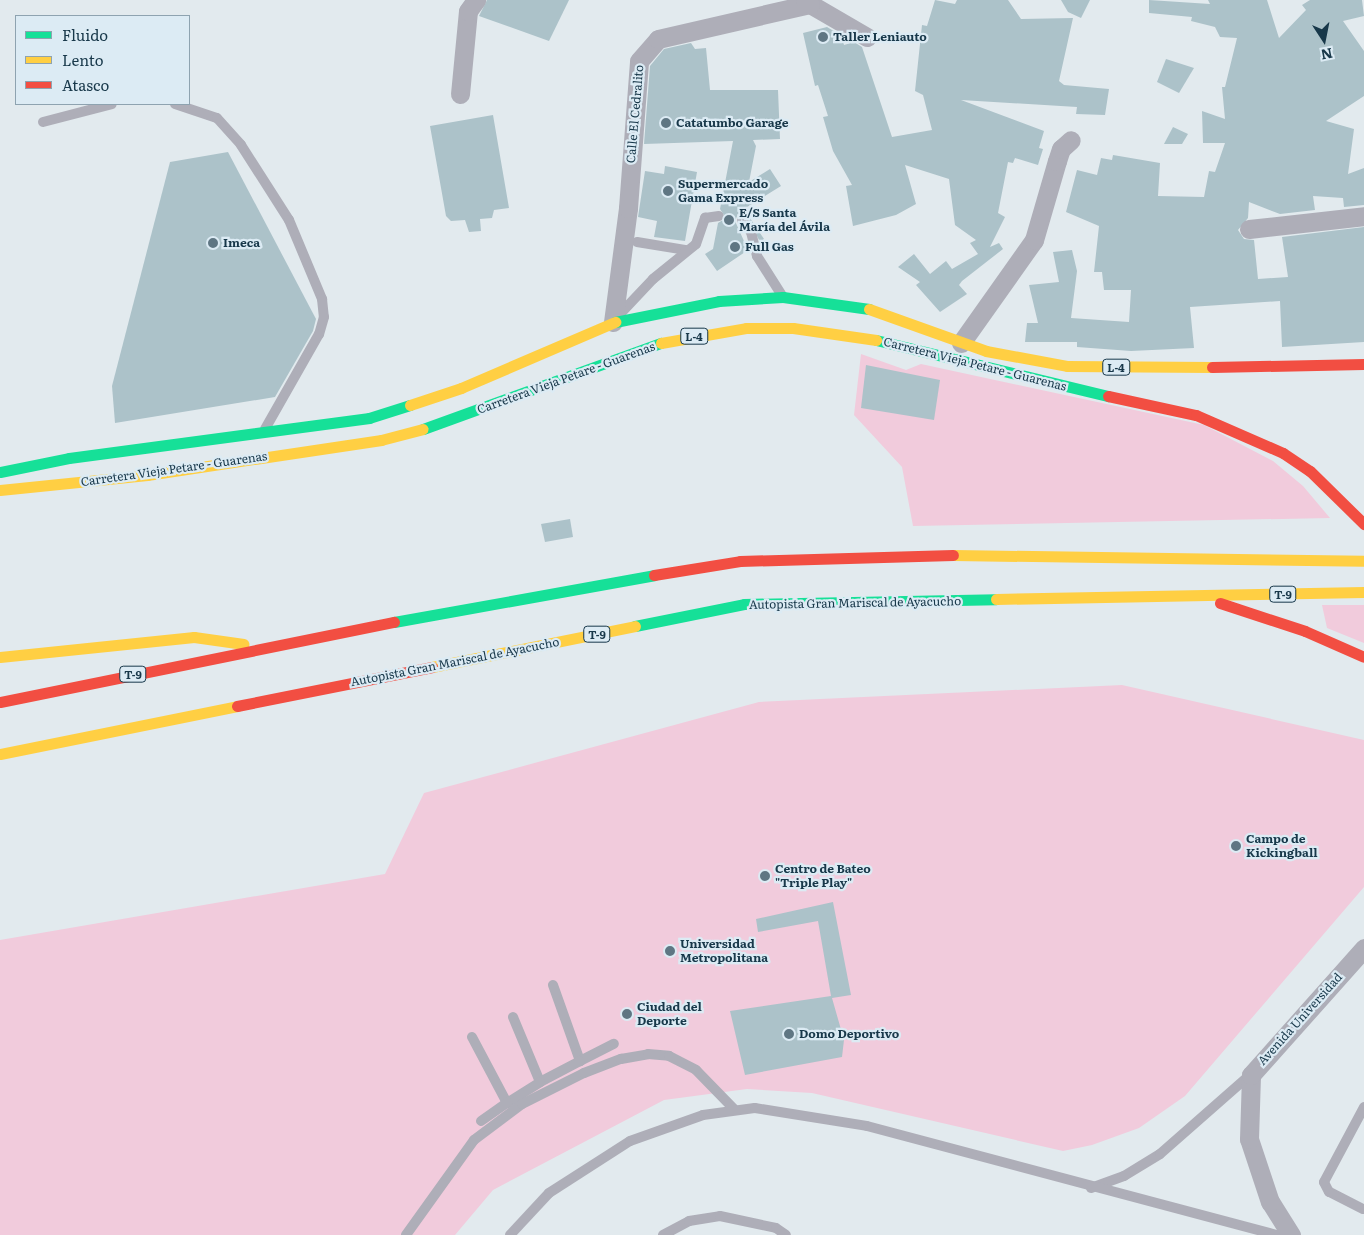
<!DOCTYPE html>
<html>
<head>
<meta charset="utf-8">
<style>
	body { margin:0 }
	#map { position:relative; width:1364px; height:1235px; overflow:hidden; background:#e2eaee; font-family:Literata,serif }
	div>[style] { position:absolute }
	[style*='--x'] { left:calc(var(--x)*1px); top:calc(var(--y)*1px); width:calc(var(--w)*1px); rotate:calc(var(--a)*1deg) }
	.green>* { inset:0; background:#f1cbdc }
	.building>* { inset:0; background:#acc2c9 }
	.lane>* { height:10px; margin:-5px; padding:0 5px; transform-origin:5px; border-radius:5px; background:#aeaeb8 }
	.street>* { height:19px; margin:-9.5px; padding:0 9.5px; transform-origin:9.5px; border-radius:9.5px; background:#aeaeb8 }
	.fast>* { height:11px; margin:-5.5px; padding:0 5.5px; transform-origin:5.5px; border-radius:5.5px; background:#16e098 }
	.slow>* { height:11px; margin:-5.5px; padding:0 5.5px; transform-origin:5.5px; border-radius:5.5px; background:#ffcf43 }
	.jam>* { height:11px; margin:-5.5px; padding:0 5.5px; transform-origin:5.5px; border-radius:5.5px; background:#f24e42 }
	.dots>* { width:14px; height:14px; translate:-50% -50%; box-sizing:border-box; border:2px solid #dcebf4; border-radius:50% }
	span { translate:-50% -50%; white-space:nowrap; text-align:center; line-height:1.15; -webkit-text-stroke:4.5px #dcebf4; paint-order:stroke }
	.shield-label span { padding:1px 4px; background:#dcebf4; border:1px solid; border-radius:4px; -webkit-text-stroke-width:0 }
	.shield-label { font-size:11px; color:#18384a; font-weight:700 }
	.poi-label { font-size:12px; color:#18384a; font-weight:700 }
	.left { translate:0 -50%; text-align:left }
	.street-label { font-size:12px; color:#18384a }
	.legend { position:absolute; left:15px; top:15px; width:175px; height:90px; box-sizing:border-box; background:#dcebf4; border:1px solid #8ea3b0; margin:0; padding:6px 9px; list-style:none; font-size:15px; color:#18384a }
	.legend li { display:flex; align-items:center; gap:10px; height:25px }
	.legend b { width:25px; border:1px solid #8ea3b0 }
	.north { position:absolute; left:1299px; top:15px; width:50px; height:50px; -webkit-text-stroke:4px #dcebf4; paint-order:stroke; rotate:169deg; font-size:14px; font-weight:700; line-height:20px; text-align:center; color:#18384a }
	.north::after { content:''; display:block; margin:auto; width:18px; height:22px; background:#18384a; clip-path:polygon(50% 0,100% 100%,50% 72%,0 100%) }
</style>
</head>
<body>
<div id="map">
	<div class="green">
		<i style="clip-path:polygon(861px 354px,906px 370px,921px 364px,1204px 425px,1273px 461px,1303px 486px,1330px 518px,913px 526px,902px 467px,854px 415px)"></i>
		<i style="clip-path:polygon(1322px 605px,1364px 605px,1364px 643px,1327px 628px)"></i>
		<i style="clip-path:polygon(1122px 685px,1364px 740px,1364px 887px,1185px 1096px,1139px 1128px,1092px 1145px,1063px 1151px,812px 1093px,747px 1089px,664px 1100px,493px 1190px,455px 1235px,0 1235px,0 940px,385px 874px,424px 793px,759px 702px)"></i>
	</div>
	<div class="building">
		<i style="clip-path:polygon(487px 0,569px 0,549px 41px,479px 16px)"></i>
		<i style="clip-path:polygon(935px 0,955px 4px,957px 0,1008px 0,1021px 19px,1073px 18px,1059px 81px,1064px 85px,1109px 89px,1105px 115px,1076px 114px,1077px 107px,961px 100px,1044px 131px,1039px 148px,1043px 149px,1038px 165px,1015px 158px,1013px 163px,1008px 162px,998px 213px,1005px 217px,990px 247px,999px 243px,1003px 249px,962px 281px,959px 285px,967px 294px,940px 312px,916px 285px,920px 282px,898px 267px,914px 254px,930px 274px,946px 261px,952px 269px,978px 254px,970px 243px,976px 240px,955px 225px,949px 179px,905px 165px,916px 204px,896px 215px,853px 226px,846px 186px,852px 185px,833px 151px,823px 117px,828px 116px,818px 85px,815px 86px,803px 33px,827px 27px,842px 36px,844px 45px,854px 42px,862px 47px,892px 137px,932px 130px,923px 95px,915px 91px,922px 25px,927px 26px)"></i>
		<i style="clip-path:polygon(1061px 0,1090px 0,1081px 18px,1068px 12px)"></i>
		<i style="clip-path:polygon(1149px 0,1210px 4px,1208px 0,1267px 0,1279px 38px,1306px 10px,1302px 5px,1310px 0,1362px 0,1364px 16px,1343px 21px,1364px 51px,1364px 96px,1326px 121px,1354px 129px,1348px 174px,1364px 168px,1364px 205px,1344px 207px,1343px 198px,1313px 196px,1315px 210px,1280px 214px,1249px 202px,1248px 218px,1238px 230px,1244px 239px,1254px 240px,1258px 279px,1288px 277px,1282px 237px,1364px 227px,1364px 342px,1282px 347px,1280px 301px,1190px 307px,1194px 348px,1131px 351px,1077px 347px,1077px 342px,1025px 342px,1027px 323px,1038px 323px,1029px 285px,1059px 282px,1053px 252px,1072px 250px,1077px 271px,1071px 318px,1129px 322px,1131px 290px,1104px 290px,1102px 272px,1094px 272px,1099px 226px,1066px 212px,1077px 170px,1097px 175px,1101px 158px,1112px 160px,1113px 155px,1160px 163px,1158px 196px,1204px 197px,1209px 171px,1215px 172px,1225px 143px,1203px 143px,1202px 111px,1225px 119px,1222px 87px,1225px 87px,1237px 38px,1220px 37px,1215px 27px,1191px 21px,1192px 17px,1149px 13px)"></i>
		<i style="clip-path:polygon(691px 43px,695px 49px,706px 48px,710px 90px,778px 90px,780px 139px,753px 140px,756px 146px,749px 182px,770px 169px,781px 186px,744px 209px,764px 239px,760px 242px,747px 216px,738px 214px,735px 221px,748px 250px,717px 271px,705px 254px,713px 249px,718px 223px,726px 218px,720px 209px,733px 141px,644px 144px,650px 66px,664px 49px)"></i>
		<i style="clip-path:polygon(1166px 59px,1194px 68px,1179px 93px,1157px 82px)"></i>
		<i style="clip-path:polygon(493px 115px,509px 208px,494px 210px,492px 218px,480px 219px,481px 231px,469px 232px,465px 220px,451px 221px,446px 216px,430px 126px)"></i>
		<i style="clip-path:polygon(1173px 127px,1188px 134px,1182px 144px,1164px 144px)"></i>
		<i style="clip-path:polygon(228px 152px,316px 319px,313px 331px,275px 397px,115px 423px,112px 386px,170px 162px)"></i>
		<i style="clip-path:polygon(665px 166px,697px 172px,685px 241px,654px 237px,657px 221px,638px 217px,645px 171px,664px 174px)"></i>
		<i style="clip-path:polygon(866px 365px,940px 380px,934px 420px,861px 408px)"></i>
		<i style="clip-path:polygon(570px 519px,573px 537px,545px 542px,541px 524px)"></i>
		<i style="clip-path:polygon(833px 902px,851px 995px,832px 998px,844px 1040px,842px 1057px,745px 1075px,730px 1011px,831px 996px,818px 921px,758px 932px,756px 919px)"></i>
	</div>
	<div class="lane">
		<i style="--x:175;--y:104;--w:44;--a:18.4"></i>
		<i style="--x:217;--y:118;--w:36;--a:48"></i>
		<i style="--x:241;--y:145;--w:89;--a:57.4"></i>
		<i style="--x:289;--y:220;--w:86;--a:67.3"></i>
		<i style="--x:322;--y:299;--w:18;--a:84"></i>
		<i style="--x:324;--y:317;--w:18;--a:106"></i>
		<i style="--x:319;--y:334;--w:109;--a:119.6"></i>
		<i style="--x:43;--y:122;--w:71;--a:-14.6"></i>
		<i style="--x:742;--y:220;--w:15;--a:53"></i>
		<i style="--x:751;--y:232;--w:25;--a:76"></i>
		<i style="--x:757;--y:256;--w:45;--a:57.7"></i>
		<i style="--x:637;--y:242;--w:50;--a:9.3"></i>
		<i style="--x:620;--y:314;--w:48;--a:-46.7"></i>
		<i style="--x:653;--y:279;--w:55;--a:-39.1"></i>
		<i style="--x:696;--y:244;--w:28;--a:-71"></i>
		<i style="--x:705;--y:218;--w:14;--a:-8"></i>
		<i style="--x:553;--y:985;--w:81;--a:70.4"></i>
		<i style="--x:580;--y:1061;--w:38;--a:-27"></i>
		<i style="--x:513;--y:1017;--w:70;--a:67.4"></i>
		<i style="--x:540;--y:1082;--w:45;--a:-27.7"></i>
		<i style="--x:472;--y:1037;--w:75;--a:62.1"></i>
		<i style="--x:507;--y:1103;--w:39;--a:-32"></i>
		<i style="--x:481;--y:1121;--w:32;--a:-35"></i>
		<i style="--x:1091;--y:1188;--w:35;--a:-20"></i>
		<i style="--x:1124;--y:1176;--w:42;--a:-31.4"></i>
		<i style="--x:1160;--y:1154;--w:120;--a:-41.3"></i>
		<i style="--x:1363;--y:1209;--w:38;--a:-153"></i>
		<i style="--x:1329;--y:1192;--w:11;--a:-117"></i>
		<i style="--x:1324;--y:1182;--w:85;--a:-61.9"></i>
		<i style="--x:406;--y:1235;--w:117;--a:-54.4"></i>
		<i style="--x:474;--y:1140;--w:60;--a:-36.9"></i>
		<i style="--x:522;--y:1104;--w:69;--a:-26.6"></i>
		<i style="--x:584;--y:1073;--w:40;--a:-21"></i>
		<i style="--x:621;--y:1059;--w:27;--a:-10"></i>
		<i style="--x:648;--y:1054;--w:21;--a:5"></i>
		<i style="--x:669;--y:1056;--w:30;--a:27"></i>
		<i style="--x:696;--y:1070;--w:54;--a:45.7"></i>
		<i style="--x:510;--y:1235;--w:57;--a:-47.1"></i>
		<i style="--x:549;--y:1193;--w:96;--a:-32.7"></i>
		<i style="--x:630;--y:1141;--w:77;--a:-19.6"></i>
		<i style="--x:703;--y:1115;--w:52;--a:-7.7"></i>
		<i style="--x:755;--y:1108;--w:113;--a:9.1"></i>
		<i style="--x:867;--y:1126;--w:425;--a:14.9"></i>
		<i style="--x:663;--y:1235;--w:30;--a:-28"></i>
		<i style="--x:689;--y:1221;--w:31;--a:-9"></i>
		<i style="--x:720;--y:1216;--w:57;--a:12.1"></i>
		<i style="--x:776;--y:1228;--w:12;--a:35"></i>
	</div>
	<div class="street">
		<i style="--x:810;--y:4;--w:66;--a:30.1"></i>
		<i style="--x:460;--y:94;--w:83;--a:-84.5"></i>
		<i style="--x:468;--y:11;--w:14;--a:-54"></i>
		<i style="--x:1249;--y:229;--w:116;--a:-6.4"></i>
		<i style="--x:613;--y:322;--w:115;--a:-82.5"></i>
		<i style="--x:628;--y:208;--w:147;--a:-85.7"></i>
		<i style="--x:639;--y:61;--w:29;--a:-49"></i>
		<i style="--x:658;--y:39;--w:156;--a:-13"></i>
		<i style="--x:810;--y:4;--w:6;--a:-141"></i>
		<i style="--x:961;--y:343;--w:126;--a:-54.7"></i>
		<i style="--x:1034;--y:240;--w:82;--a:-73.8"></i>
		<i style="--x:1057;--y:161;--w:13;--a:-72"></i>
		<i style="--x:1061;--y:149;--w:13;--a:-42"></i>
		<i style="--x:1291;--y:1235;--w:39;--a:-122"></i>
		<i style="--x:1270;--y:1202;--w:66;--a:-108.4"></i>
		<i style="--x:1249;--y:1139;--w:64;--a:-88.2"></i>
		<i style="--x:1251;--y:1075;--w:170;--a:-48.3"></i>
	</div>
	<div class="fast">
		<i style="--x:615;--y:322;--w:106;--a:-11.4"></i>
		<i style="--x:719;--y:301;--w:64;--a:-3.6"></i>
		<i style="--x:783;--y:297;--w:87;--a:7.9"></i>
		<i style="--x:876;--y:340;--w:239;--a:13.6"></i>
		<i style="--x:423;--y:429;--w:253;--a:-19.9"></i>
		<i style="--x:0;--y:472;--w:70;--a:-11.5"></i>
		<i style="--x:69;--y:458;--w:303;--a:-7.6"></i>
		<i style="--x:369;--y:418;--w:43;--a:-17.6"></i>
		<i style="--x:394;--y:622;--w:264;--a:-10.2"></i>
		<i style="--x:635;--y:626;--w:111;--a:-11.4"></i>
		<i style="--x:744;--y:604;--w:252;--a:-1.1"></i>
	</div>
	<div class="slow">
		<i style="--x:869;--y:309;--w:124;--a:19.7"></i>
		<i style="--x:986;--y:351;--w:82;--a:10.5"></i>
		<i style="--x:1067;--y:366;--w:145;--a:0.4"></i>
		<i style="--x:661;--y:343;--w:86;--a:-10"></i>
		<i style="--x:746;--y:328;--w:47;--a:0"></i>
		<i style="--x:793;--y:328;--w:84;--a:8.2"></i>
		<i style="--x:410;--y:405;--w:54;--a:-18.4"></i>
		<i style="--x:461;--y:388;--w:168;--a:-23.2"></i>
		<i style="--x:0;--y:490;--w:148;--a:-5.8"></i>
		<i style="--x:147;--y:475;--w:237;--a:-8.5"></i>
		<i style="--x:381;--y:440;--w:43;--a:-14.7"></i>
		<i style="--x:953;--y:555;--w:411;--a:0.8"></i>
		<i style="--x:996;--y:599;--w:368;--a:-1.1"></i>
		<i style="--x:0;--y:657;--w:195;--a:-5.9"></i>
		<i style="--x:194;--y:637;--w:50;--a:8"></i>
		<i style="--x:432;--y:667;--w:207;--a:-11.4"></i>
		<i style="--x:0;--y:754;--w:242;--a:-11.4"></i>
	</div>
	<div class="jam">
		<i style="--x:1212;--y:367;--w:152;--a:-1.1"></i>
		<i style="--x:1108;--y:396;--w:90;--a:12.2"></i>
		<i style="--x:1196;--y:415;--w:95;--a:23.6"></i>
		<i style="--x:1283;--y:453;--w:32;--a:34"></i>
		<i style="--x:1310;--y:471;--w:76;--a:44.5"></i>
		<i style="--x:654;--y:575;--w:87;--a:-9.2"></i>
		<i style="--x:740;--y:561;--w:213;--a:-1.6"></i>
		<i style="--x:1220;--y:603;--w:89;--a:18.2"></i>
		<i style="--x:1305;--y:631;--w:64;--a:23.8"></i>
		<i style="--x:0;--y:702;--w:402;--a:-11.5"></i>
		<i style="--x:237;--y:706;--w:199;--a:-11.3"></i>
	</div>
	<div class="dots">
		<i style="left:823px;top:37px;background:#5f7683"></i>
		<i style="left:666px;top:123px;background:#5f7683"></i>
		<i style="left:668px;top:191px;background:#5f7683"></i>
		<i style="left:729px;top:220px;background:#5f7683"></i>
		<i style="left:213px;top:243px;background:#5f7683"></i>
		<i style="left:735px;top:247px;background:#5f7683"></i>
		<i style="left:1236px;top:846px;background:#5f7683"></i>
		<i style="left:765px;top:876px;background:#5f7683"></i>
		<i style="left:670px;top:951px;background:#5f7683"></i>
		<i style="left:627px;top:1014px;background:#5f7683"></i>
		<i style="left:789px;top:1034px;background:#5f7683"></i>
	</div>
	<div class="shield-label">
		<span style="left:694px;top:336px">L-4</span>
		<span style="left:1116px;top:367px">L-4</span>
		<span style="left:1283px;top:594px">T-9</span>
		<span style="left:597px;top:634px">T-9</span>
		<span style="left:133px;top:674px">T-9</span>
	</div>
	<div class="poi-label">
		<span class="left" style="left:833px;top:37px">Taller Leniauto</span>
		<span class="left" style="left:676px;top:123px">Catatumbo Garage</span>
		<span class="left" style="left:678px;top:191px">Supermercado<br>Gama Express</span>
		<span class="left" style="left:739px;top:220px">E/S Santa<br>María del Ávila</span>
		<span class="left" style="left:223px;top:243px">Imeca</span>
		<span class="left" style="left:745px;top:247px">Full Gas</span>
		<span class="left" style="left:1246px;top:846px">Campo de<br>Kickingball</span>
		<span class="left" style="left:775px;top:876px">Centro de Bateo<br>"Triple Play"</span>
		<span class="left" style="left:680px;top:951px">Universidad<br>Metropolitana</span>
		<span class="left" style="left:637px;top:1014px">Ciudad del<br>Deporte</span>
		<span class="left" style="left:799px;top:1034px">Domo Deportivo</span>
	</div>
	<div class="street-label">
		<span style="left:635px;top:114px;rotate:-85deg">Calle El Cedralito</span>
		<span style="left:975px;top:364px;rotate:14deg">Carretera Vieja Petare - Guarenas</span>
		<span style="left:566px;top:378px;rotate:-20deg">Carretera Vieja Petare - Guarenas</span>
		<span style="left:174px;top:469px;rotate:-8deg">Carretera Vieja Petare - Guarenas</span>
		<span style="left:855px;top:603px;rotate:-1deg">Autopista Gran Mariscal de Ayacucho</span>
		<span style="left:455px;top:662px;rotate:-11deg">Autopista Gran Mariscal de Ayacucho</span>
		<span style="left:1300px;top:1019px;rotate:-48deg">Avenida Universidad</span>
	</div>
	<ul class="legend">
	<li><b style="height:6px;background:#16e098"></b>Fluido</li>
	<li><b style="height:6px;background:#ffcf43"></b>Lento</li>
	<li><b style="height:6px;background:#f24e42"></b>Atasco</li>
	</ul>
	<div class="north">N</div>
</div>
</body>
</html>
